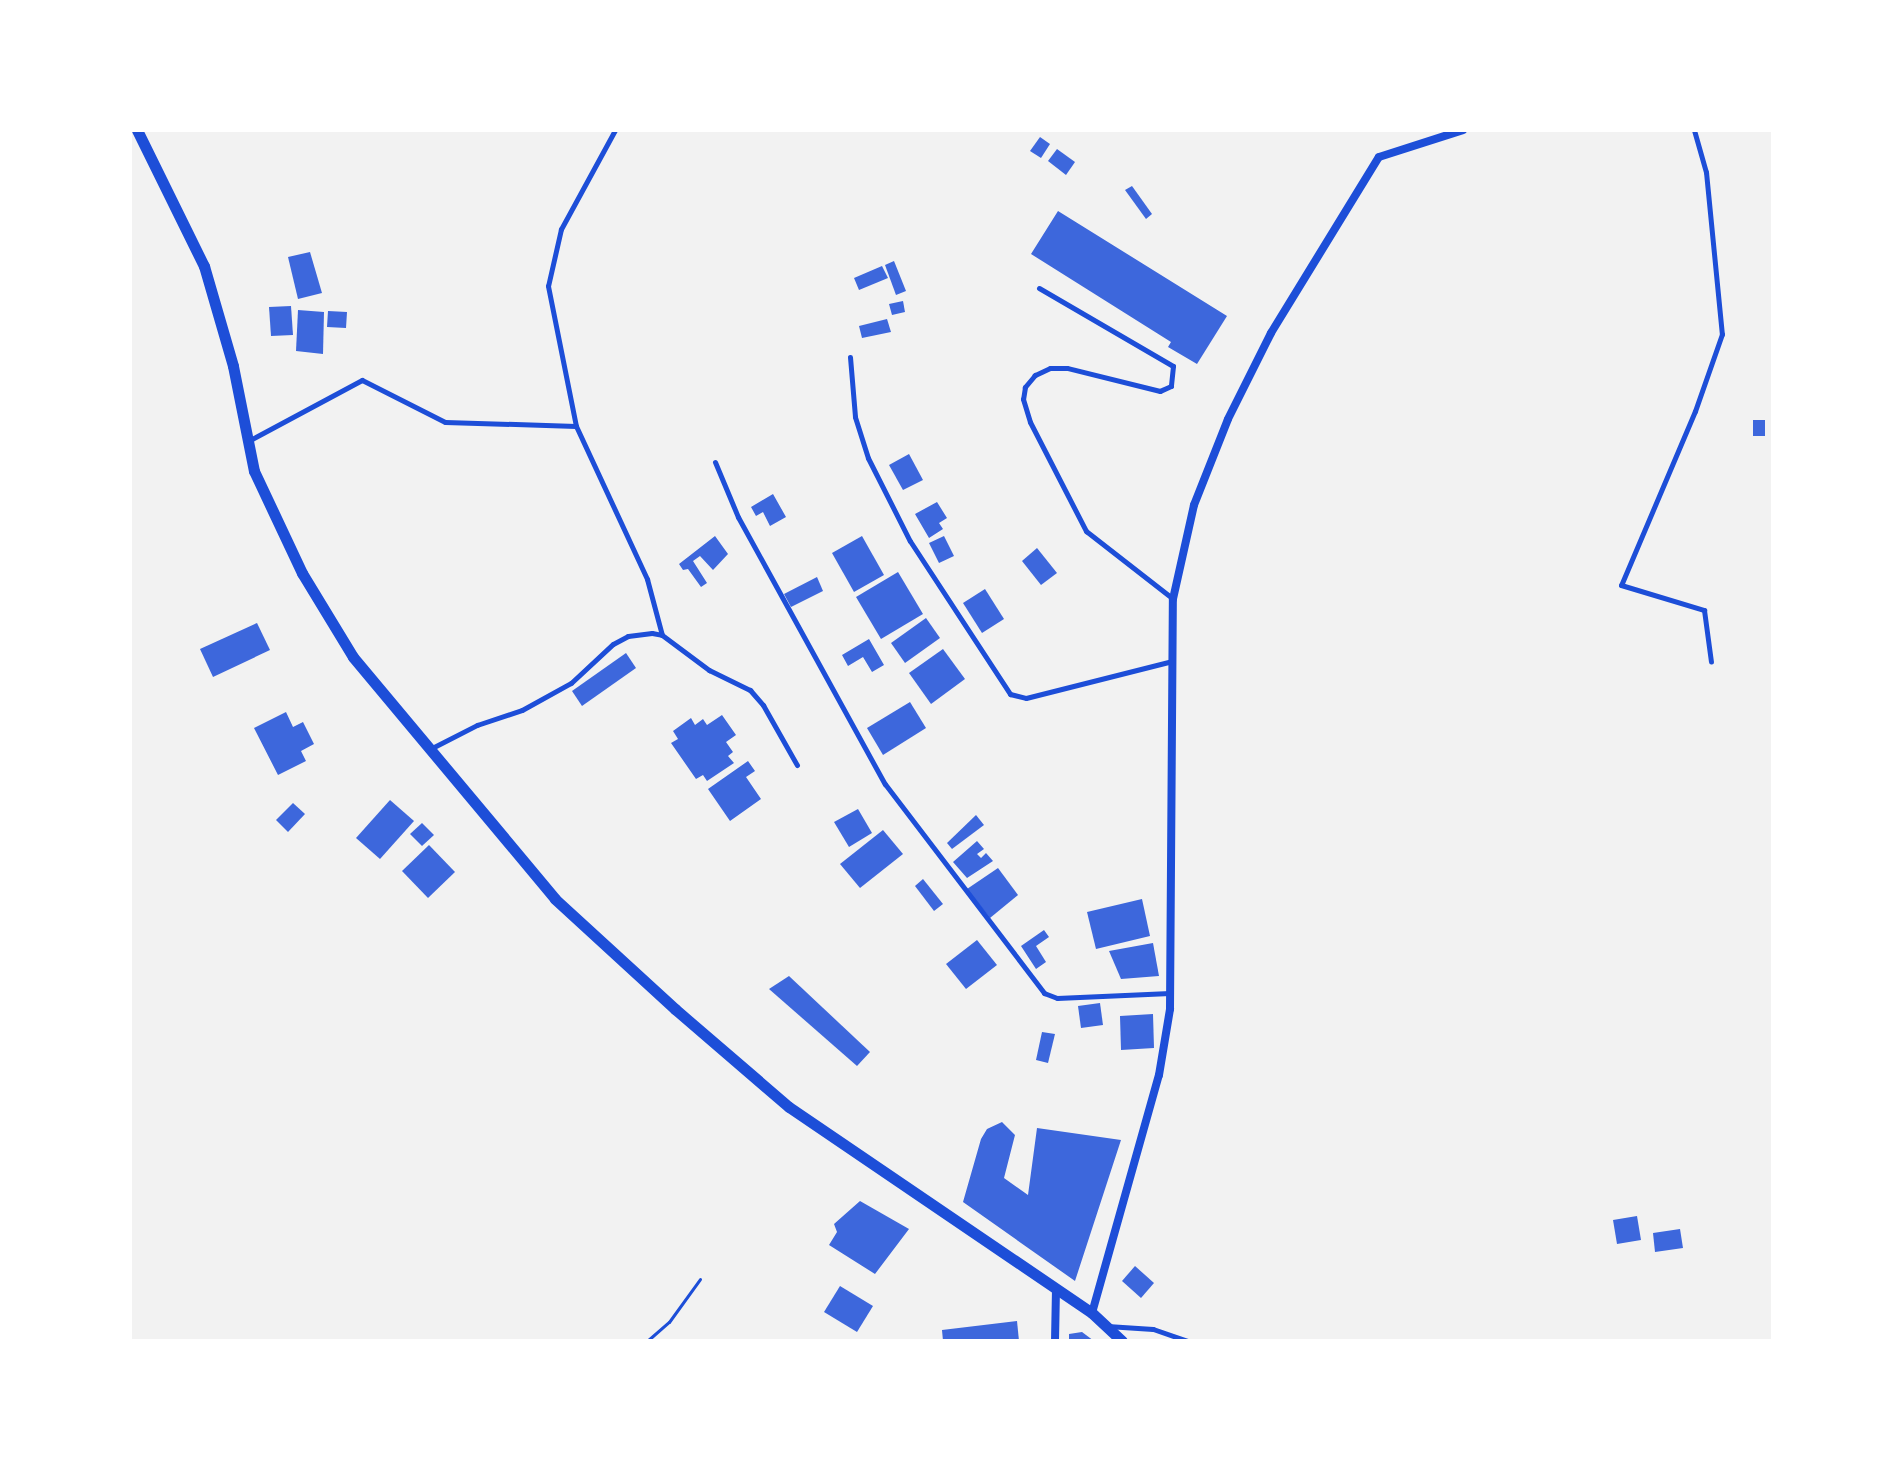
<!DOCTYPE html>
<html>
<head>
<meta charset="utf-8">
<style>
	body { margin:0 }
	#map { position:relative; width:1903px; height:1471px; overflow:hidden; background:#f2f2f2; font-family:Cabin,sans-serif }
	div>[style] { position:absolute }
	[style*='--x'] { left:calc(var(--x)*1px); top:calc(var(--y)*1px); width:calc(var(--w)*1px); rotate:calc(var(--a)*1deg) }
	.building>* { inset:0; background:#3d67dc }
	.path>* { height:3px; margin:-1.5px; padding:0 1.5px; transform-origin:1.5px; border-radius:1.5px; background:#1d4ed8 }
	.service>* { height:5px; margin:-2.5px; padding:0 2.5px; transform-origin:2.5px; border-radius:2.5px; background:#1d4ed8 }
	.minor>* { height:8px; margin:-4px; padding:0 4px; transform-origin:4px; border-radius:4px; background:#1d4ed8 }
	.tertiary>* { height:11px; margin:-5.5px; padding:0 5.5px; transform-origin:5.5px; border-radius:5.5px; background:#1d4ed8 }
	span { translate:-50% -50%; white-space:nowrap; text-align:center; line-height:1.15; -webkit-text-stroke:8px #fff; paint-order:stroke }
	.frame { position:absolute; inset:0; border:132px solid #fff; pointer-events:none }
</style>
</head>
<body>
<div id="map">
	<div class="building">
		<i style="clip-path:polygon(1040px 137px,1050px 144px,1041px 158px,1030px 151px)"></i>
		<i style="clip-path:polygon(1057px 149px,1075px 162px,1066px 175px,1048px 161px)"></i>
		<i style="clip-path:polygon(1132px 186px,1152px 214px,1146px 219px,1125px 190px)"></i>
		<i style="clip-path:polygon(1058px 211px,1227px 316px,1197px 364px,1168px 347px,1171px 342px,1031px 254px)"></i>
		<i style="clip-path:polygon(310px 252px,322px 293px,298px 299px,288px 257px)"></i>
		<i style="clip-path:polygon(894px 261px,906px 291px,896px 295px,885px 265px)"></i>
		<i style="clip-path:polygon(882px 266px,888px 278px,859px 290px,854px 278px)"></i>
		<i style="clip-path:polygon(903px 301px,905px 312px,892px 315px,889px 304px)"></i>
		<i style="clip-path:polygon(291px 306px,293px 335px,271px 336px,269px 307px)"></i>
		<i style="clip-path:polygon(298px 310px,324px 312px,323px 354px,296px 351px)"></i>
		<i style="clip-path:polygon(328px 311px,347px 312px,346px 328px,327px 327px)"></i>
		<i style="clip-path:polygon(887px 319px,891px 332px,862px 338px,859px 326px)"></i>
		<i style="clip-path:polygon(1753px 420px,1765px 420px,1765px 436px,1753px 436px)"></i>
		<i style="clip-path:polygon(909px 454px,923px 480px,903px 490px,889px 465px)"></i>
		<i style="clip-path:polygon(773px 494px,786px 517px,770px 526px,763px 512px,756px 516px,751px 507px)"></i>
		<i style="clip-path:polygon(937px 502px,947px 518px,939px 523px,943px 529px,929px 538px,915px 514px)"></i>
		<i style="clip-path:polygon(715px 536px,728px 554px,713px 570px,700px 556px,693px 561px,707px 583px,701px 587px,688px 569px,683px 570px,679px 564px)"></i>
		<i style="clip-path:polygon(862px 536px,884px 575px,854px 592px,832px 553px)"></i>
		<i style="clip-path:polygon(944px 536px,954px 556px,939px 563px,929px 543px)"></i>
		<i style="clip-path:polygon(1037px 548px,1057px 573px,1041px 585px,1022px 561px)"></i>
		<i style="clip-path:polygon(898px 572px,923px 614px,881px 639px,856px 597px)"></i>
		<i style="clip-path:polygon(817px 577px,823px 591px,791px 607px,784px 594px)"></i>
		<i style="clip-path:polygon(985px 589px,1004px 619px,982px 633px,963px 603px)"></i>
		<i style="clip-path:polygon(926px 618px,940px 638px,905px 663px,891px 643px)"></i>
		<i style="clip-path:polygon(257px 623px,270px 650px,213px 677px,200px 649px)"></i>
		<i style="clip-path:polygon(869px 639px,884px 665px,872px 672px,863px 657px,848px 666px,842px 655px)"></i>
		<i style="clip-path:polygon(943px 649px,965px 679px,931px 704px,909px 673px)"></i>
		<i style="clip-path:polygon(626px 653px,636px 668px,582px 706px,572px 691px)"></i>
		<i style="clip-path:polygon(910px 702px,926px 728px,883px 755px,867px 728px)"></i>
		<i style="clip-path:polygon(286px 712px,293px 727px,303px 722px,314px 744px,301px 751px,306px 761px,278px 775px,254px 728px)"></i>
		<i style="clip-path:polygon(722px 715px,736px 735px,726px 742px,733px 752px,728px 756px,734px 763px,707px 781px,703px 775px,696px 779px,671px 743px,678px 739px,673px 731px,691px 718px,695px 725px,703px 719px,707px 725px)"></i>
		<i style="clip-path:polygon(748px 761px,755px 771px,746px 777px,761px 799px,730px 821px,708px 789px)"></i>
		<i style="clip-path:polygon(390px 800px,414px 821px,380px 859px,356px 838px)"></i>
		<i style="clip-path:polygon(293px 803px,305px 814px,288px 832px,276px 820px)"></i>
		<i style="clip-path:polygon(858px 809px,872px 833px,849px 847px,834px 822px)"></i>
		<i style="clip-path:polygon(976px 815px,984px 825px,952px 849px,947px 843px)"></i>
		<i style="clip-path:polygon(422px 823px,434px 835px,422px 846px,410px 834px)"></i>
		<i style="clip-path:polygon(883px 830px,903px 854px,860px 888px,840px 864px)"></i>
		<i style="clip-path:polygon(977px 841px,984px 849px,977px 854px,981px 858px,986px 853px,993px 861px,967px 878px,953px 862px)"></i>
		<i style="clip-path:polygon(429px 845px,455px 872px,428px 898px,402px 871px)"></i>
		<i style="clip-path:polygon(998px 868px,1018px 895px,990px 918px,967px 889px)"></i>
		<i style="clip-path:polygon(923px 879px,943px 904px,934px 911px,915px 886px)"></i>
		<i style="clip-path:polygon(1142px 899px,1150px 936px,1096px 949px,1087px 912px)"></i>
		<i style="clip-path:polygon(1044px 930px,1049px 937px,1036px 946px,1046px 962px,1036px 969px,1021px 946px)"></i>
		<i style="clip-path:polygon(977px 940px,997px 965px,966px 989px,946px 964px)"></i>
		<i style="clip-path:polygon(1153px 943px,1159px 976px,1121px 979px,1109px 951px)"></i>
		<i style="clip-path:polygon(789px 976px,870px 1052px,857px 1066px,769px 989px)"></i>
		<i style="clip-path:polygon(1100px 1003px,1103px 1025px,1081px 1028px,1078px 1006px)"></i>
		<i style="clip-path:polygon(1153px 1014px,1154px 1048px,1121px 1050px,1120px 1016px)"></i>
		<i style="clip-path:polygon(1042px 1032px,1055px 1034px,1048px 1063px,1036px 1060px)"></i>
		<i style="clip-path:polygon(1002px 1122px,1015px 1135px,1004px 1178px,1028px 1195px,1037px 1128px,1121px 1140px,1075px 1281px,963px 1202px,981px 1139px,987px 1129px)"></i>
		<i style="clip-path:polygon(860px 1201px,909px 1229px,875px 1274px,829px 1245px,837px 1232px,834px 1224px)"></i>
		<i style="clip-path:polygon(1637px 1216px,1641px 1240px,1617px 1244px,1613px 1220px)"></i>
		<i style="clip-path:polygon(1680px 1229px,1683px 1248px,1655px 1252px,1653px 1233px)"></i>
		<i style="clip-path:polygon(1135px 1266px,1154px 1283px,1141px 1298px,1122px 1281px)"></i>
		<i style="clip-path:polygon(840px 1286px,873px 1306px,857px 1332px,824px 1312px)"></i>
		<i style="clip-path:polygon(1017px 1321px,1019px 1341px,943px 1341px,942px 1330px)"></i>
		<i style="clip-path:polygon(1082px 1332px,1094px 1341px,1069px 1341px,1069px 1334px)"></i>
	</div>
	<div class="path">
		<i style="--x:647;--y:1341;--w:29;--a:-41"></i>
		<i style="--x:669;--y:1322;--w:53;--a:-54.2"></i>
	</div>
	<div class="service">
		<i style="--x:615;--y:130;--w:113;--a:118.6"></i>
		<i style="--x:561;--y:229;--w:58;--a:102.8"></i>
		<i style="--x:548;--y:286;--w:143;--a:78.7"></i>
		<i style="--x:576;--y:426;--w:169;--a:65.1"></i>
		<i style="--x:647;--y:579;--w:58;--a:75"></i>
		<i style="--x:1694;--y:130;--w:44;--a:74.1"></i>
		<i style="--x:1706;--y:172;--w:163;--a:84.4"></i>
		<i style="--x:1722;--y:334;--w:82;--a:109.3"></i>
		<i style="--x:1695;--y:411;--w:189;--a:113"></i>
		<i style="--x:1621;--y:585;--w:87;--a:16.8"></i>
		<i style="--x:1704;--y:610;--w:52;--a:82.3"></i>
		<i style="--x:1039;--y:288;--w:155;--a:30.2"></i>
		<i style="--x:1173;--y:366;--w:20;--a:96"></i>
		<i style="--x:1171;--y:386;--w:12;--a:156"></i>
		<i style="--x:1160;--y:391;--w:96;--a:-166.1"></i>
		<i style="--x:1067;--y:368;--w:17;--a:180"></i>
		<i style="--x:1050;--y:368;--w:17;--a:155"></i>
		<i style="--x:1035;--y:375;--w:16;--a:130"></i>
		<i style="--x:1025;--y:387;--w:12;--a:99"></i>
		<i style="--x:1023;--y:399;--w:24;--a:73"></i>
		<i style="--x:1030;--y:422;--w:123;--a:62.8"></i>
		<i style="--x:1086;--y:531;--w:109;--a:37.9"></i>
		<i style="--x:850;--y:357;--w:60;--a:85.2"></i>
		<i style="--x:855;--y:417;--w:43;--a:72.4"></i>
		<i style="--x:868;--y:458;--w:93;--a:63.2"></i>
		<i style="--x:910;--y:541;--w:183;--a:56.8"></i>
		<i style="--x:1010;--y:694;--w:16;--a:14"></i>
		<i style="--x:1026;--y:698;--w:151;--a:-14.2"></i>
		<i style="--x:250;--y:440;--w:127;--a:-28.2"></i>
		<i style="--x:362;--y:380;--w:93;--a:26.8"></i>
		<i style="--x:445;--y:422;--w:131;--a:1.7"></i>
		<i style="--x:715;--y:462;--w:60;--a:67.3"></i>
		<i style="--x:738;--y:517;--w:305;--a:61.2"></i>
		<i style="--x:885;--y:784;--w:263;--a:52.7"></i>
		<i style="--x:1044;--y:993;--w:14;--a:21"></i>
		<i style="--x:1057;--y:998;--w:113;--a:-2.5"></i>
		<i style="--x:430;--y:749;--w:53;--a:-27.1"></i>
		<i style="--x:477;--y:725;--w:47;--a:-18.4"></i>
		<i style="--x:522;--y:710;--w:56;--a:-28.9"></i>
		<i style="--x:571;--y:683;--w:57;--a:-42.9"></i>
		<i style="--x:613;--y:644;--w:17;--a:-28"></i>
		<i style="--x:628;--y:636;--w:24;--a:-7"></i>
		<i style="--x:652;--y:633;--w:10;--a:11"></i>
		<i style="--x:662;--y:635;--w:59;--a:36.7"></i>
		<i style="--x:709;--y:670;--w:46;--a:26"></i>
		<i style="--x:750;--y:690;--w:20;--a:49"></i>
		<i style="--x:763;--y:705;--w:69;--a:60.5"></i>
		<i style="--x:1107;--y:1326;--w:46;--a:3.7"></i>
		<i style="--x:1153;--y:1329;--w:37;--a:19"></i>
	</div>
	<div class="minor">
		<i style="--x:1092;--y:1313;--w:247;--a:-74.3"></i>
		<i style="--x:1159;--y:1075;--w:67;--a:-80.5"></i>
		<i style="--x:1170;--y:1009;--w:410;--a:-89.6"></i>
		<i style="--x:1173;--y:599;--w:96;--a:-77.4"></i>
		<i style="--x:1194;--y:505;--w:92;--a:-68.4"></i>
		<i style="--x:1228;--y:419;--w:96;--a:-63.4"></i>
		<i style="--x:1271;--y:333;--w:206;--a:-58.5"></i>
		<i style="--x:1379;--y:157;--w:88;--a:-17.8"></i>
		<i style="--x:1055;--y:1341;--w:53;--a:-88.9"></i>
	</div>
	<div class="tertiary">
		<i style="--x:137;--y:130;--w:152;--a:63.8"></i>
		<i style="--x:204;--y:266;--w:104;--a:73.8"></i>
		<i style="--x:233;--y:366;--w:107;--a:78.7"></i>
		<i style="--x:254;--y:471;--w:113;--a:64.8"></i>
		<i style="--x:302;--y:573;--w:98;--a:58.7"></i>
		<i style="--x:353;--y:657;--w:315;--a:50.1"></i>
		<i style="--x:555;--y:899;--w:163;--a:42.5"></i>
		<i style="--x:675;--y:1009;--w:150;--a:40.7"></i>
		<i style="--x:789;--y:1107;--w:366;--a:34.2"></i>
		<i style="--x:1092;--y:1313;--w:41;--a:43"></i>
	</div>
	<div class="frame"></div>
</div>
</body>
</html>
